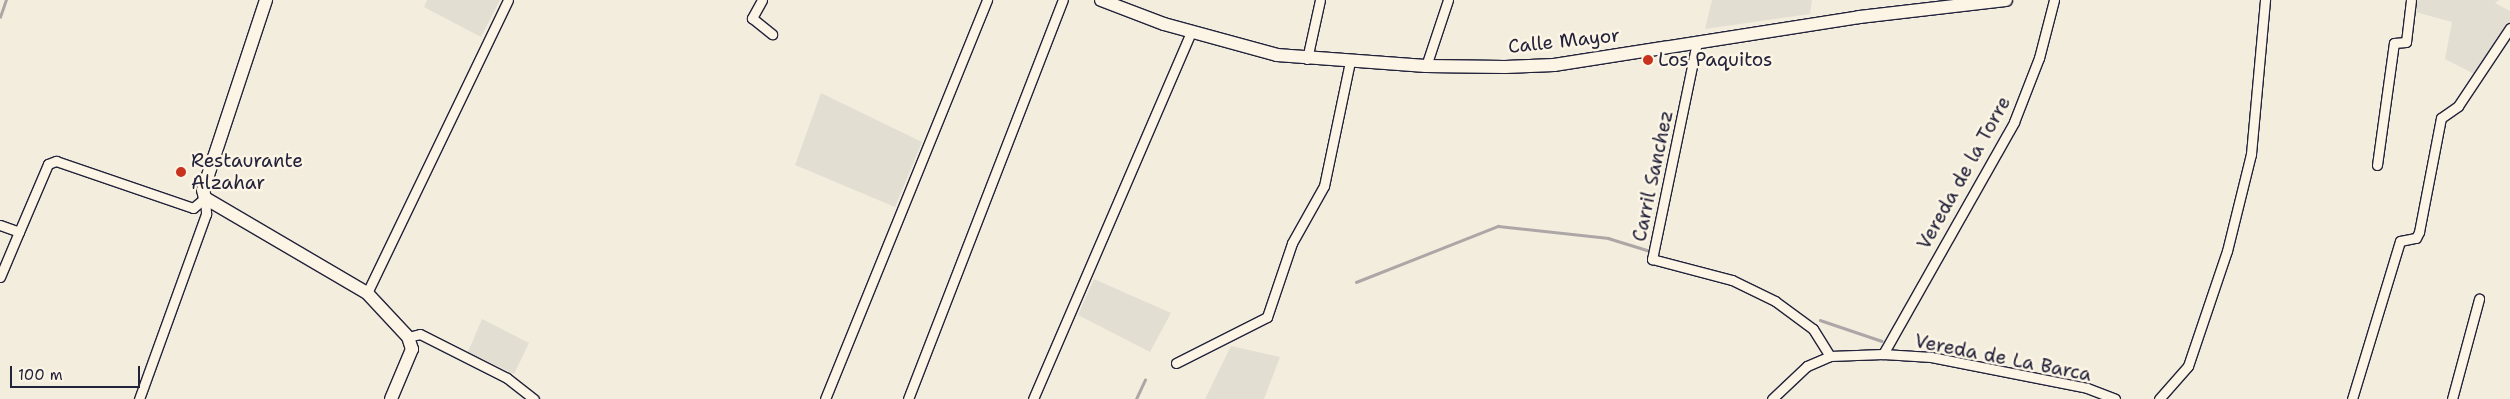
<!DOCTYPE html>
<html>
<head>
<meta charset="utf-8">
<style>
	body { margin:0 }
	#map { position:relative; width:2510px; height:399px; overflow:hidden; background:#f3edde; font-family:"Shantell Sans",sans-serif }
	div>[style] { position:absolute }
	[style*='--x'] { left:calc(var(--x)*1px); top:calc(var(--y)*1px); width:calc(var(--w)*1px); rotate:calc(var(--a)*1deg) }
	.built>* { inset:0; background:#e3ded2 }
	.stream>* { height:2.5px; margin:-1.25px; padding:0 1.25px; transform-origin:1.25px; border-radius:1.25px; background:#aca7a6 }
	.roads { filter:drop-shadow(1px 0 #22223b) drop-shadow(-1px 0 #22223b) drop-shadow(0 1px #22223b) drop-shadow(0 -1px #22223b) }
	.minor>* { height:9px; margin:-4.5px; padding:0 4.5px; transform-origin:4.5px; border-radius:4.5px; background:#fcf5e5 }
	.secondary>* { height:12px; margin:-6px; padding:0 6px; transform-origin:6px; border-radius:6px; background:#fcf5e5 }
	.dots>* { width:14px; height:14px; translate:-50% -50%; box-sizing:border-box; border:2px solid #fcf5e5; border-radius:50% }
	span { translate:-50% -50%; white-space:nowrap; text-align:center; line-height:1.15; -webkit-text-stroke:5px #fcf5e5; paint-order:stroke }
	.street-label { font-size:19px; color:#22223b }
	.poi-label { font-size:19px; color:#22223b }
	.left { translate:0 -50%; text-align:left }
	.scale { position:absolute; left:10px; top:366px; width:130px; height:22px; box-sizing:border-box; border:2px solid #22223b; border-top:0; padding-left:6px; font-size:15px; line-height:18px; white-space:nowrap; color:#22223b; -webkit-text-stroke:4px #fcf5e5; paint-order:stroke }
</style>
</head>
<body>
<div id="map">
	<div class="built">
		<i style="clip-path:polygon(427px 0,500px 0,481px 37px,424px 7px)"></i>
		<i style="clip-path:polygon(1712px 0,1812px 0,1810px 14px,1705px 29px)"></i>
		<i style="clip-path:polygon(2409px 0,2499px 0,2495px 3px,2510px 11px,2510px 28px,2480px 77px,2445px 59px,2452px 22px,2408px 10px)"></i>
		<i style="clip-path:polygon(821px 93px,922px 142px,895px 207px,795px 165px)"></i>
		<i style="clip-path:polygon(1094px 279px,1171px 313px,1150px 352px,1078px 315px)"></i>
		<i style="clip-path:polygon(482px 319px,529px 343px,514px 374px,468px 352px)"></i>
		<i style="clip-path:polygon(1231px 346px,1280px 357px,1264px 399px,1205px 399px)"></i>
	</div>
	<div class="stream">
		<i style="--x:0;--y:17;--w:18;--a:-71"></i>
		<i style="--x:1356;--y:282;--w:153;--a:-21.5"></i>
		<i style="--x:1498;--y:226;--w:111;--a:6.2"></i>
		<i style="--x:1608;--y:238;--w:41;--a:17.1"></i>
		<i style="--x:1820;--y:320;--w:65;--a:18.7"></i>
		<i style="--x:1136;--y:399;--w:21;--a:-65"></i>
	</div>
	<div class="roads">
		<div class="minor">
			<i style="--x:762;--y:0;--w:21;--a:119"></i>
			<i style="--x:752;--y:18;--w:26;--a:39"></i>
			<i style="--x:1697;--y:42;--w:222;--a:101.7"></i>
			<i style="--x:1652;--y:259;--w:83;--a:14.7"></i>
			<i style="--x:1732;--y:280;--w:48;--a:26"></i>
			<i style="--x:1775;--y:301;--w:47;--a:36.4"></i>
			<i style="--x:1813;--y:329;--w:32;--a:58"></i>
			<i style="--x:1307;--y:59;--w:60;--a:-77.6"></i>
			<i style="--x:1426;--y:66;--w:70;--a:-71.6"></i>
			<i style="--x:2377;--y:165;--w:123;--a:-82.1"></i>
			<i style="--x:2394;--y:43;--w:12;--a:-5"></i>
			<i style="--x:2406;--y:42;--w:42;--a:-83.2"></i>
			<i style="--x:0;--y:225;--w:20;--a:20"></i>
			<i style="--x:19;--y:232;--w:74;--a:-66.9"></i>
			<i style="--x:48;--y:164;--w:9;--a:-21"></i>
			<i style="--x:56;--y:161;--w:145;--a:18.9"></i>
			<i style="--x:193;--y:208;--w:16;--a:-40"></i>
			<i style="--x:205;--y:198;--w:16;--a:86"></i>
			<i style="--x:206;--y:214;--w:197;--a:109.9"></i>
			<i style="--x:0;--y:277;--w:49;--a:-67.1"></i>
			<i style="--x:367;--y:293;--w:325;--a:-64.3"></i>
			<i style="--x:408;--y:337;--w:12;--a:-14"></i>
			<i style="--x:420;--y:334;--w:97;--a:26.8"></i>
			<i style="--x:507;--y:378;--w:34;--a:38"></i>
			<i style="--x:1883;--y:354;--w:266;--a:-60.5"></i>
			<i style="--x:2014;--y:122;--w:69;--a:-68.7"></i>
			<i style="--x:2039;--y:58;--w:60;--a:-75.5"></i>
			<i style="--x:1176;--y:363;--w:102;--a:-26.8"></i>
			<i style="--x:1267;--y:317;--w:78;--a:-71.3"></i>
			<i style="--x:1292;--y:243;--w:65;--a:-60.7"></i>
			<i style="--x:1324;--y:186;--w:127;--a:-78.2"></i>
			<i style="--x:825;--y:399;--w:431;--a:-67.9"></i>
			<i style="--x:908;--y:399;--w:428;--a:-68.8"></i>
			<i style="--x:1033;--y:399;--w:399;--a:-66.7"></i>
			<i style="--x:1772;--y:399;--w:48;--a:-43.3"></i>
			<i style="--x:1807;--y:366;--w:25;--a:-23"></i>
			<i style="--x:1830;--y:356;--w:53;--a:-2.2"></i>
			<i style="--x:1883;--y:354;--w:48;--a:3.6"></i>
			<i style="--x:1931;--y:357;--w:159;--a:11.2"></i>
			<i style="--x:2087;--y:388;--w:30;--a:21"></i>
			<i style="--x:2159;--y:399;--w:44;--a:-48.7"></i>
			<i style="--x:2188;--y:366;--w:121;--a:-71.3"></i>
			<i style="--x:2227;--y:251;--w:100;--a:-76.1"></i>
			<i style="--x:2251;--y:154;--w:155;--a:-84.8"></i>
			<i style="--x:2352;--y:399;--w:165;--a:-73.1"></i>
			<i style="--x:2400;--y:241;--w:16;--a:-11"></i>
			<i style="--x:2416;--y:238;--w:7;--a:-63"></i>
			<i style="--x:2419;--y:232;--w:116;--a:-79.1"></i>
			<i style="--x:2441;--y:118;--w:21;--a:-35"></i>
			<i style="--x:2458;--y:106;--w:94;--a:-56.3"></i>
			<i style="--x:2452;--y:399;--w:104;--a:-74.9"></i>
		</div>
		<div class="secondary">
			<i style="--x:266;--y:0;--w:200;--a:108.3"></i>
			<i style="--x:203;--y:190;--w:8;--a:76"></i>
			<i style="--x:205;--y:198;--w:188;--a:30.4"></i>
			<i style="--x:367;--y:293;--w:60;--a:47"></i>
			<i style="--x:408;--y:337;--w:13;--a:72"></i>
			<i style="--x:412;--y:349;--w:54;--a:112.8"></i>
			<i style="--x:1101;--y:0;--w:67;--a:20.9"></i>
			<i style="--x:1164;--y:24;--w:117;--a:15.3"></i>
			<i style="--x:1277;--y:55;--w:149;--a:4.2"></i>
			<i style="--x:1426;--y:66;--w:79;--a:0.7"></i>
			<i style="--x:1505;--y:67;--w:49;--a:-2.3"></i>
			<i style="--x:1554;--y:65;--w:309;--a:-8.9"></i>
			<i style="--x:1859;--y:17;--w:148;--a:-6.6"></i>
		</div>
	</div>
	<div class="dots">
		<i style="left:1648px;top:60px;background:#c8321e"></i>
		<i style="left:181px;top:172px;background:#c8321e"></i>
	</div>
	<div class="street-label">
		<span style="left:1564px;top:41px;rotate:-6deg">Calle Mayor</span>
		<span style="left:1964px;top:173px;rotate:-61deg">Vereda de la Torre</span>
		<span style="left:1653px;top:176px;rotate:-78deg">Carril Sanchez</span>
		<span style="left:2003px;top:358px;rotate:11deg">Vereda de La Barca</span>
	</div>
	<div class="poi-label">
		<span class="left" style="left:1658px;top:60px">Los Paquitos</span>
		<span class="left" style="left:191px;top:172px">Restaurante<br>Alzahar</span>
	</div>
	<div class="scale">100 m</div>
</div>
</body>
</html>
